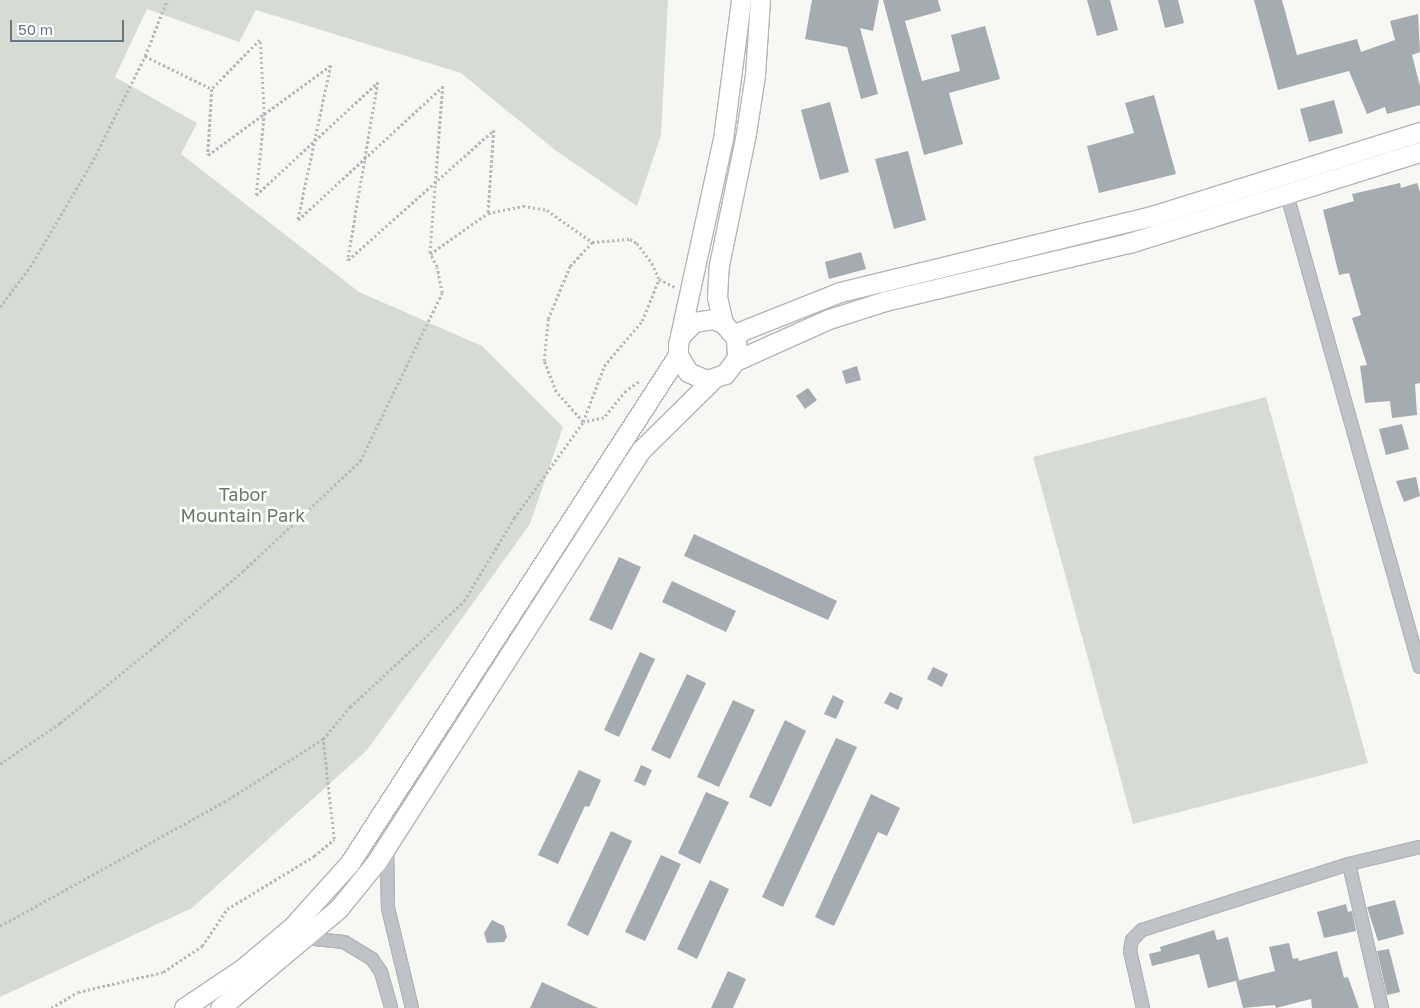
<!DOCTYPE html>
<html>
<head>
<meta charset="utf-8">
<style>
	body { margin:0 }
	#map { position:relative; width:1420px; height:1008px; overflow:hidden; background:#f7f7f4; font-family:"Golos Text",sans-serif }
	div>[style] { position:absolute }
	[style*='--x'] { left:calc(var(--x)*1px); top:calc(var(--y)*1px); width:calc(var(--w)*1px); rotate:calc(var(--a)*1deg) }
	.green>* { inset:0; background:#d6dbd4 }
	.building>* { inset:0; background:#a4abb1 }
	.path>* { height:2.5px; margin-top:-1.25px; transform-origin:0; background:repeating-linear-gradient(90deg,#b7babc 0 2.5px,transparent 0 5px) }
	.roads { filter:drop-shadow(1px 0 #b2b6ba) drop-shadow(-1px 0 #b2b6ba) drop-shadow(0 1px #b2b6ba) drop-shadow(0 -1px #b2b6ba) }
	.street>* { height:12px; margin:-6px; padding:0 6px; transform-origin:6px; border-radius:6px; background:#bfc2c6 }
	.secondary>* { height:19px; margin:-9.5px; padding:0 9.5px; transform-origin:9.5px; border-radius:9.5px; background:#fff }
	span { translate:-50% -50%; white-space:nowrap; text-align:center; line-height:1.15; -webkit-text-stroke:5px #fff; paint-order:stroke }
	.park-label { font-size:18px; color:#6a7a68 }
	.scale { position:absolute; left:10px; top:20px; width:114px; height:22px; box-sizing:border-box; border:2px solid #6a7682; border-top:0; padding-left:6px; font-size:15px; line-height:18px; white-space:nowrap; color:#6a7682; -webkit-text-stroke:4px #fff; paint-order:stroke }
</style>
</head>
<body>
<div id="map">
	<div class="green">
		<i style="clip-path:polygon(0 0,668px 0,661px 135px,637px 206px,555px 150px,461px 73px,256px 10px,239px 42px,147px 9px,115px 77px,197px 123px,181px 154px,359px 292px,482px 346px,563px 427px,530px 524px,367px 750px,192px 908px,0 997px)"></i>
		<i style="clip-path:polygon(1266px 397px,1368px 763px,1133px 824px,1033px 457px)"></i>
	</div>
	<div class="building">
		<i style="clip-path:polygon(812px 0,879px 0,873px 31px,860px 28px,878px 94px,861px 99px,847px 47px,805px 39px)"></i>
		<i style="clip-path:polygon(883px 0,938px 0,941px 11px,905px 21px,922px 81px,960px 71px,951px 35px,985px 26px,1000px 79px,949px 93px,963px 144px,924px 155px)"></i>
		<i style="clip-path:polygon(1087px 0,1110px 0,1118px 30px,1097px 36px)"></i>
		<i style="clip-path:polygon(1158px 0,1178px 0,1184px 23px,1165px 28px)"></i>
		<i style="clip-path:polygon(1254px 0,1282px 0,1297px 55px,1357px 39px,1361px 52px,1395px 40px,1390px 21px,1418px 14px,1420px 52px,1412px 55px,1420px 86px,1420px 105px,1387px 114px,1385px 107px,1367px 114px,1349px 71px,1278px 90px)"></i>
		<i style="clip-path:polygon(1154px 95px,1176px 174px,1099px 193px,1087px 146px,1134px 133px,1125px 103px)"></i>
		<i style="clip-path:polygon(1334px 100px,1343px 133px,1309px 142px,1300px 109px)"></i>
		<i style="clip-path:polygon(830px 102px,849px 172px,820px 180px,801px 110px)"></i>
		<i style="clip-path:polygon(908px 151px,926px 220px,894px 229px,875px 159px)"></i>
		<i style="clip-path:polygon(1400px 183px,1401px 188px,1417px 183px,1420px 192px,1420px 383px,1415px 384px,1417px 415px,1392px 418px,1390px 401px,1365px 403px,1360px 366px,1367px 365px,1352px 318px,1361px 315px,1349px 273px,1339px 275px,1323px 210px,1354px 201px,1352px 194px)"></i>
		<i style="clip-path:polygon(861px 252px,866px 269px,829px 279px,825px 262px)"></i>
		<i style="clip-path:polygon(857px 366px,861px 380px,846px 384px,842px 371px)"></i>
		<i style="clip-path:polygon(808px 388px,817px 400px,805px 409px,796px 396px)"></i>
		<i style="clip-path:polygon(1402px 424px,1409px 449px,1386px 455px,1379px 429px)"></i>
		<i style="clip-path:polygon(1416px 477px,1420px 496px,1404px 502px,1396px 481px)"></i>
		<i style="clip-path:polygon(694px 534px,837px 601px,828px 620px,684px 556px)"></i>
		<i style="clip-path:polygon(619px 557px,641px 567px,612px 630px,589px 620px)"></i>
		<i style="clip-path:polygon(672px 581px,736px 611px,726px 632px,662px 602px)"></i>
		<i style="clip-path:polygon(640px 652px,655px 659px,619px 737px,604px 730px)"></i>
		<i style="clip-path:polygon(933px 667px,948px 674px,942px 687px,927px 679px)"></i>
		<i style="clip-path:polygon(687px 674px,706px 683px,670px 759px,651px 750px)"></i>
		<i style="clip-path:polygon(890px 692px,903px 698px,898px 710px,884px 703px)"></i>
		<i style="clip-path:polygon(833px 695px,844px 701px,836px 719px,824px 714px)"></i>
		<i style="clip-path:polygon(733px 700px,755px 710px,719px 787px,697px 777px)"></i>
		<i style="clip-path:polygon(785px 720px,806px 731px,771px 807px,749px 797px)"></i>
		<i style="clip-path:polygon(836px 738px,857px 747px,783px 907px,762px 897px)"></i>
		<i style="clip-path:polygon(641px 765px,652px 770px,645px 786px,634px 781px)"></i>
		<i style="clip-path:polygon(579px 770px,601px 780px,589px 807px,585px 806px,558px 864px,538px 855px)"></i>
		<i style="clip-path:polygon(706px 792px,729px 802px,700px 864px,678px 853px)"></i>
		<i style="clip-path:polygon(871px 794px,900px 808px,887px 836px,878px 832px,834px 926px,815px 917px)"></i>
		<i style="clip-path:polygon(611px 831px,632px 841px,588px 936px,567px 925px)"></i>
		<i style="clip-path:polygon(661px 855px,681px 864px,645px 941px,625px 932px)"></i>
		<i style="clip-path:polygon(710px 880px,729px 889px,697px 959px,677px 949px)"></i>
		<i style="clip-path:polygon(1395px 900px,1404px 934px,1378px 941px,1367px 907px)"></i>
		<i style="clip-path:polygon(1346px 904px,1348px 912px,1352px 911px,1356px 931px,1324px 938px,1317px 912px)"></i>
		<i style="clip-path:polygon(492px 920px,504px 926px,507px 937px,504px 942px,487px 943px,484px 933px)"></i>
		<i style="clip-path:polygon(1214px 930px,1217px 940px,1228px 937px,1239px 980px,1208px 988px,1199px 954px,1152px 966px,1149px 954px,1161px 951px,1160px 947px)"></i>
		<i style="clip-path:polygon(1289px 943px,1293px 959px,1298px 958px,1299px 961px,1337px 951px,1344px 978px,1348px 977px,1359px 1008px,1312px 1008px,1311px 999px,1276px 1008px,1275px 1005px,1243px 1008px,1236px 981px,1275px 971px,1269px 947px)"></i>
		<i style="clip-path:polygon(1389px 949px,1400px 992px,1387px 995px,1377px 951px)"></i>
		<i style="clip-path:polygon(728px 971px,746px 979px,733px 1008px,711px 1008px)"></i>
		<i style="clip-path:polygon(542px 982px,598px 1008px,530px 1008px)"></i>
	</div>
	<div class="path">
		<i style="--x:145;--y:56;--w:75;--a:26.2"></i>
		<i style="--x:331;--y:65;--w:158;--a:102"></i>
		<i style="--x:298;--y:220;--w:197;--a:-42.7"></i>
		<i style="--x:443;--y:86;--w:169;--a:94.4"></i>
		<i style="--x:430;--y:254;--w:71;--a:-35.3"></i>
		<i style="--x:488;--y:213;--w:36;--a:-11"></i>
		<i style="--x:523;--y:206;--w:24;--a:9"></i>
		<i style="--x:547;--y:210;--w:55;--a:35.4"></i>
		<i style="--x:256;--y:195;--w:166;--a:-42.8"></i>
		<i style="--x:378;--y:82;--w:181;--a:99.6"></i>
		<i style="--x:348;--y:260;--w:195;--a:-41.7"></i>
		<i style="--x:494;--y:130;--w:83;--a:94.1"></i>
		<i style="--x:256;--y:195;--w:81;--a:-84.4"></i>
		<i style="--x:264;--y:114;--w:74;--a:-93.1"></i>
		<i style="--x:260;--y:40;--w:69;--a:134.4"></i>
		<i style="--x:212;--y:89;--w:66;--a:93.5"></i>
		<i style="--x:208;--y:155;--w:69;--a:-36.2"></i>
		<i style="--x:264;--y:114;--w:82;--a:-36"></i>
		<i style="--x:0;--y:307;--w:50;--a:-53.1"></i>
		<i style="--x:30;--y:267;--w:120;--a:-59.4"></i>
		<i style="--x:91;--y:164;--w:121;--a:-63.4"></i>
		<i style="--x:145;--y:56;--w:60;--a:-68.6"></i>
		<i style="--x:639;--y:382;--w:16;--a:145"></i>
		<i style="--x:626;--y:391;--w:35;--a:129"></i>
		<i style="--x:604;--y:418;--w:21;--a:169"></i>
		<i style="--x:583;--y:422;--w:40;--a:-132"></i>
		<i style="--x:556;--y:392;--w:33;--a:-111"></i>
		<i style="--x:544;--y:361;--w:42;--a:-84.6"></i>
		<i style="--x:548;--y:319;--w:57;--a:-67.5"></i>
		<i style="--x:570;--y:266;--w:33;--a:-47"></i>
		<i style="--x:592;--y:242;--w:38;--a:-5"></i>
		<i style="--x:630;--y:239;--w:8;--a:30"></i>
		<i style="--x:637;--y:243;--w:25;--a:53"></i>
		<i style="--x:652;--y:263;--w:17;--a:66"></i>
		<i style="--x:659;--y:279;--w:18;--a:27"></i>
		<i style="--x:0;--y:764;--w:73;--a:-34.3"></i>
		<i style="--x:60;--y:723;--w:116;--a:-39"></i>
		<i style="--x:150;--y:650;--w:122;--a:-40.3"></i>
		<i style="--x:243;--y:571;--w:161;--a:-43.2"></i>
		<i style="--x:360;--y:461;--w:187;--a:-64"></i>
		<i style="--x:442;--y:293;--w:26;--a:-101"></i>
		<i style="--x:437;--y:267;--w:15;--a:-118"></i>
		<i style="--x:0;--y:926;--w:256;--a:-29"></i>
		<i style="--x:224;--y:802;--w:117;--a:-32.5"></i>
		<i style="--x:51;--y:1008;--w:31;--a:-31"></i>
		<i style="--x:78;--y:992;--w:87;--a:-13.2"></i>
		<i style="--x:163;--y:972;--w:47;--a:-33.7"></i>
		<i style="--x:202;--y:946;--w:45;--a:-56"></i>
		<i style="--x:227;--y:909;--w:102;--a:-31.3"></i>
		<i style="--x:314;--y:856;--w:26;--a:-40"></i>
		<i style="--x:334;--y:839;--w:101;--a:-96.3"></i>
		<i style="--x:323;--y:739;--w:42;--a:-49.8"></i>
		<i style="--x:350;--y:707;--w:156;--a:-42.9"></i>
		<i style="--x:464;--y:601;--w:97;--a:-58.9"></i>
		<i style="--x:514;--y:518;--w:118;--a:-54.3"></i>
		<i style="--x:583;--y:422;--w:60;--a:-69.4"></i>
		<i style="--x:604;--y:366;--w:59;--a:-49.8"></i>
		<i style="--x:642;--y:321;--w:45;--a:-68"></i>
	</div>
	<div class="roads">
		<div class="street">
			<i style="--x:1287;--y:195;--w:490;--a:74.3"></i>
			<i style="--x:387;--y:846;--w:62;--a:89.1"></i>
			<i style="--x:388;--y:908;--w:103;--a:76.5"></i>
			<i style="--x:1349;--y:864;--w:148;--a:77.1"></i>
			<i style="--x:305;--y:938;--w:39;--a:6"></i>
			<i style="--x:344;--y:942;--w:33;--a:31"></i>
			<i style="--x:372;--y:959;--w:16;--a:55"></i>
			<i style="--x:381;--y:972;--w:37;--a:74"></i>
			<i style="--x:1143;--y:1008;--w:58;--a:-102.8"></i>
			<i style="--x:1130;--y:951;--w:11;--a:-80"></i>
			<i style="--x:1132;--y:940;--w:14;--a:-45"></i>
			<i style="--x:1142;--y:930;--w:217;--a:-17.7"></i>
			<i style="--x:1349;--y:864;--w:73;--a:-13.5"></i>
		</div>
		<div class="secondary">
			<i style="--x:723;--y:323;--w:26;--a:-103"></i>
			<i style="--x:717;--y:298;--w:33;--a:-87"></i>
			<i style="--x:719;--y:265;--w:135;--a:-78.4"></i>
			<i style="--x:746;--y:133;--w:59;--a:-81.2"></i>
			<i style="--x:755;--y:75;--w:75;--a:-86.2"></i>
			<i style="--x:734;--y:334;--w:114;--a:-21.6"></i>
			<i style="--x:840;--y:292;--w:324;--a:-13.7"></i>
			<i style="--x:1155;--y:215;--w:278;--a:-17.4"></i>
			<i style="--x:680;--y:336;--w:20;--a:-45"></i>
			<i style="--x:694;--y:322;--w:19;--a:-9"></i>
			<i style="--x:713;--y:319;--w:11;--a:22"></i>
			<i style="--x:723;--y:323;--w:20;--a:49"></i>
			<i style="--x:736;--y:338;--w:20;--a:87"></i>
			<i style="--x:737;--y:358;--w:20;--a:127"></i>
			<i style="--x:725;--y:374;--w:20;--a:162"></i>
			<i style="--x:706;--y:380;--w:20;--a:-156"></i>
			<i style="--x:688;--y:372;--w:20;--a:-120"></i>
			<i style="--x:678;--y:355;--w:10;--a:-90"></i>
			<i style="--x:678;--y:345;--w:211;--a:-77.7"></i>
			<i style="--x:723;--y:139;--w:140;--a:-82.6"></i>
			<i style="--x:735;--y:361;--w:103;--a:-24.1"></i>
			<i style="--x:829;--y:319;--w:59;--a:-17.8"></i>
			<i style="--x:885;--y:301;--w:251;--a:-13.4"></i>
			<i style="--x:1129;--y:243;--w:305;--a:-17.4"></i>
			<i style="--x:184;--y:1008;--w:70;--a:-33.9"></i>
			<i style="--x:242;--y:969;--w:65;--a:-40"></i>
			<i style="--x:292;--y:927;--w:85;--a:-47.9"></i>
			<i style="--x:349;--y:864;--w:606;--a:-57.12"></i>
			<i style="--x:220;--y:1008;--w:155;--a:-40"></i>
			<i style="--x:339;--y:908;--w:60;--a:-51"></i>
			<i style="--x:377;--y:861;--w:488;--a:-57.3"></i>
			<i style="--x:641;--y:450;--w:101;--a:-44.6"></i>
		</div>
	</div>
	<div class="park-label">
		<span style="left:243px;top:505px">Tabor<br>Mountain Park</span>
	</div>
	<div class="scale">50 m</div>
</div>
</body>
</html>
